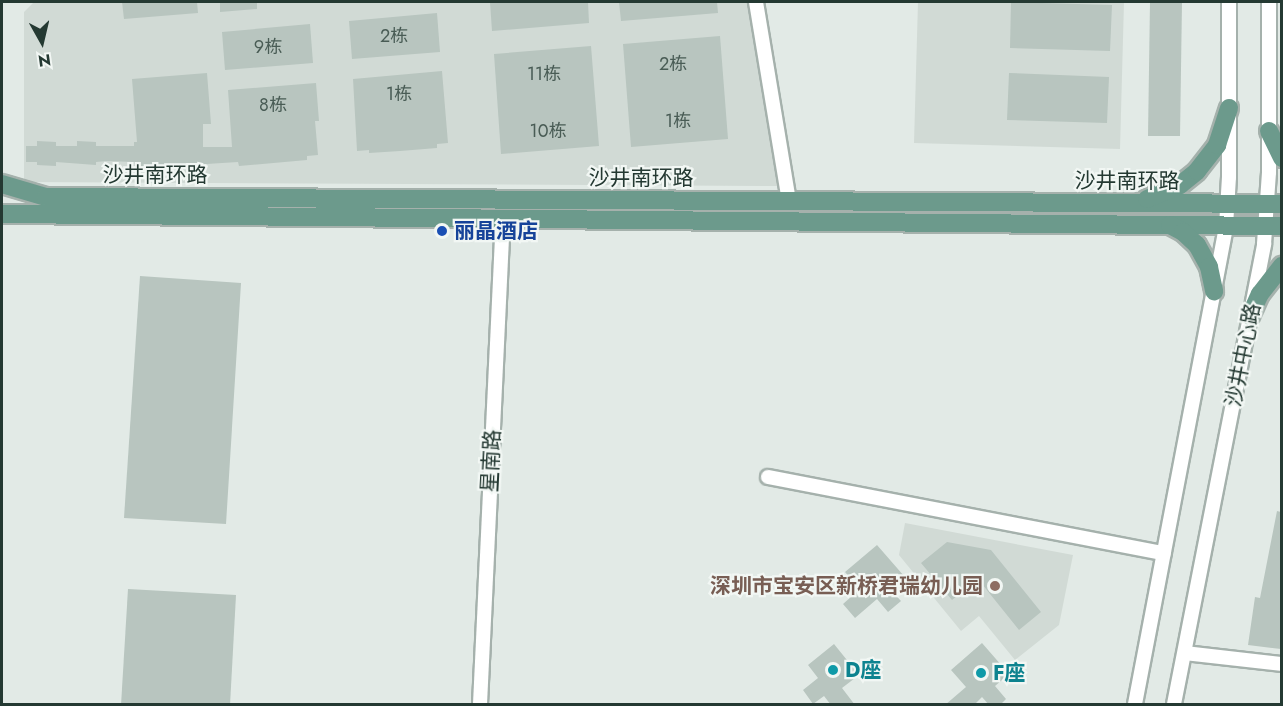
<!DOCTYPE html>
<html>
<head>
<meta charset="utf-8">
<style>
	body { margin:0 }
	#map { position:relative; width:1283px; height:706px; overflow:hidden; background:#e2eae6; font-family:Jost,"Noto Sans SC",sans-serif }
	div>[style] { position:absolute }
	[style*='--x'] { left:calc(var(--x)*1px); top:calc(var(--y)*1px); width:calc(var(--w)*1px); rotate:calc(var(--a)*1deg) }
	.built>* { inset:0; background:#d1dad5 }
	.building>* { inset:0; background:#b8c5bf }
	.roads { filter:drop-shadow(2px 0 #a5b1ac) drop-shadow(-2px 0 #a5b1ac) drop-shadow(0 2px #a5b1ac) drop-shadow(0 -2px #a5b1ac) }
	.minor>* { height:14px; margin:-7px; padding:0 7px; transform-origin:7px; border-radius:7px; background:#fff }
	.major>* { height:18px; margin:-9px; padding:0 9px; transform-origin:9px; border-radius:9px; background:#6c9a8c }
	.dots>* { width:16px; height:16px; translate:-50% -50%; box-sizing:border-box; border:3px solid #f2f7f4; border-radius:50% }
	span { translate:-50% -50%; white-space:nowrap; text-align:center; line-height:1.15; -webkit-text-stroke:4.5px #f2f7f4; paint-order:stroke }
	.number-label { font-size:18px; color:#495c55 }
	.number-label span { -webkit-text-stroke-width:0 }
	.street-label { font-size:21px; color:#243932 }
	.transit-label { font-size:21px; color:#164399; font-weight:700 }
	.left { translate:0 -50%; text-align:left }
	.education-label { font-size:21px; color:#785e54; font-weight:700 }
	.right { translate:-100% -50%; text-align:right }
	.culture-label { font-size:21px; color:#0d838f; font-weight:700 }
	.frame { position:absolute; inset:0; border:3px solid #243932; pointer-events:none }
	.north { position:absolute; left:12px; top:12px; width:60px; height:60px; -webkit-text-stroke:4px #f2f7f4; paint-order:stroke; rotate:172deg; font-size:16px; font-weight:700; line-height:24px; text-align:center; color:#243932 }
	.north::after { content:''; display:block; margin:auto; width:21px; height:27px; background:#243932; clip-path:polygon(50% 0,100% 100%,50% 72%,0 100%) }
</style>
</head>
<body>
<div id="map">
	<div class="built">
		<i style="clip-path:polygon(34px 2px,748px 2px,778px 186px,24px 182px,24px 12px)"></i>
		<i style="clip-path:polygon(918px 2px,1124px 2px,1120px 149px,914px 143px)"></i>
		<i style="clip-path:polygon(905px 523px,1073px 555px,1059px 625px,1015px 660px,979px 616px,961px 631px,899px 555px)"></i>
	</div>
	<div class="building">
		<i style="clip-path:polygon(122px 2px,197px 2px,198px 13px,124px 19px)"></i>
		<i style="clip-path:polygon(220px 2px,257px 2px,257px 9px,220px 12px)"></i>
		<i style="clip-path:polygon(490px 2px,588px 2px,589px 23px,492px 31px)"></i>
		<i style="clip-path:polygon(619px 2px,717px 2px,718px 13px,621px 21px)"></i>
		<i style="clip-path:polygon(1011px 2px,1112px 5px,1110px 51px,1010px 48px)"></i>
		<i style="clip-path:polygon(1150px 2px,1182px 2px,1180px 136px,1148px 136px)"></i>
		<i style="clip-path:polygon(437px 13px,440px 52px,352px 59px,349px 21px)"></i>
		<i style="clip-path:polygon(310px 24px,313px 63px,225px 70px,222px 32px)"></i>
		<i style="clip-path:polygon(720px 36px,728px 139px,631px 147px,623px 44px)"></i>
		<i style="clip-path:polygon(591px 46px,599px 146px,501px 154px,494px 54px)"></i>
		<i style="clip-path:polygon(442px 71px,448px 143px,437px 144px,437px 148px,400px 151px,369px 153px,369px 150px,357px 151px,353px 79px)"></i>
		<i style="clip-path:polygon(207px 73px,211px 124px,203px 124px,203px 147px,232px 147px,228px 90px,316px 83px,319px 121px,315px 121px,318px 155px,307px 156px,307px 160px,239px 166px,238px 162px,175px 166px,134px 166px,134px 162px,107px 161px,96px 162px,96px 165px,56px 162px,56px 166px,37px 165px,37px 162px,26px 162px,26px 146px,37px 146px,37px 141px,56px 142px,56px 146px,77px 146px,77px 141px,96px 142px,96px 146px,134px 146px,134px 142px,137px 142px,132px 79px)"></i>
		<i style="clip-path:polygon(1009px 73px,1109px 77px,1107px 123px,1007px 120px)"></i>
		<i style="clip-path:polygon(140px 276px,241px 283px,226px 524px,124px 518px)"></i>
		<i style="clip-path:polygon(1277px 511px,1281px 512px,1281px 649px,1248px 645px,1255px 597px,1260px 598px)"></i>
		<i style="clip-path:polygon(947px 542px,991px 550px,1041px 612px,1019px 630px,978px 579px,952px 600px,921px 563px)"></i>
		<i style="clip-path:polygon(877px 545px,904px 576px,889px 588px,901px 601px,888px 612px,877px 599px,855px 618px,843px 604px,860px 589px,845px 572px)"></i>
		<i style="clip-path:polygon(128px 589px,236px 595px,230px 705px,121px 705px)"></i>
		<i style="clip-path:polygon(982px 643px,1009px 674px,995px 686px,1006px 699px,1000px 705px,989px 705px,982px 697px,974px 705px,945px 705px,966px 687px,951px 670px)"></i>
		<i style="clip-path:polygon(834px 644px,859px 675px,842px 688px,855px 705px,831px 705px,824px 696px,813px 704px,803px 690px,818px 678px,808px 665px)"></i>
	</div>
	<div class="roads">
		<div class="minor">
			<i style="--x:756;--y:2;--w:202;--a:80.6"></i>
			<i style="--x:768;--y:477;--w:403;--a:10.9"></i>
			<i style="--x:1185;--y:653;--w:98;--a:6.5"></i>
			<i style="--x:480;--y:704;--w:487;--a:-87.3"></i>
			<i style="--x:1135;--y:704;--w:487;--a:-79.2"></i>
			<i style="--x:1226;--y:226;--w:49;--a:-86.5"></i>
			<i style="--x:1229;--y:177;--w:175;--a:-90"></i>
			<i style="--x:1174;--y:704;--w:469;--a:-78.9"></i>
			<i style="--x:1264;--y:244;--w:72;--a:-86"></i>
			<i style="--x:1269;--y:172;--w:170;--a:-90"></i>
		</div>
		<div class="major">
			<i style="--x:1269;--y:131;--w:30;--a:64"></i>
			<i style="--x:2;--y:184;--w:46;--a:16.5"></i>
			<i style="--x:46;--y:197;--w:1236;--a:0.32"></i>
			<i style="--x:1147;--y:199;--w:36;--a:-23"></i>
			<i style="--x:1180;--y:185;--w:22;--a:-39"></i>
			<i style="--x:1197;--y:171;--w:33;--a:-52"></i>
			<i style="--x:1217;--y:145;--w:39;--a:-72"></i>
			<i style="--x:2;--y:214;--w:1280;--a:0.54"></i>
			<i style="--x:1170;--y:225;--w:15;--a:28"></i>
			<i style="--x:1183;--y:232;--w:19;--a:43"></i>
			<i style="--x:1197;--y:245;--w:25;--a:61"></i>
			<i style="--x:1209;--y:267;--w:25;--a:78"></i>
			<i style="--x:1250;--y:316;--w:24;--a:-66"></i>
			<i style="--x:1260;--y:294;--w:36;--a:-52"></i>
		</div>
	</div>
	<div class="dots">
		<i style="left:442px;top:231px;background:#1a4fb4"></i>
		<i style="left:995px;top:586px;background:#8d6e63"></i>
		<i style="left:833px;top:670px;background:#0f9aa8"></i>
		<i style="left:981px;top:673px;background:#0f9aa8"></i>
	</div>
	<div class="number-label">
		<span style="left:394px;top:36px">2栋</span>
		<span style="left:268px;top:47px">9栋</span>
		<span style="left:673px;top:64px">2栋</span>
		<span style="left:544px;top:74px">11栋</span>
		<span style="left:399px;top:94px">1栋</span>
		<span style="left:273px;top:105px">8栋</span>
		<span style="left:678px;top:121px">1栋</span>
		<span style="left:548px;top:131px">10栋</span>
	</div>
	<div class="street-label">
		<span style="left:155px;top:175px">沙井南环路</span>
		<span style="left:641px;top:178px">沙井南环路</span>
		<span style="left:1127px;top:181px">沙井南环路</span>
		<span style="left:1243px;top:355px;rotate:-79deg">沙井中心路</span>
		<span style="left:491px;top:461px;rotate:-87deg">星南路</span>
	</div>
	<div class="transit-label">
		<span class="left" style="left:454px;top:231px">丽晶酒店</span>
	</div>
	<div class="education-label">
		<span class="right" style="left:983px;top:586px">深圳市宝安区新桥君瑞幼儿园</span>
	</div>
	<div class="culture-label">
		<span class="left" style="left:845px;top:670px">D座</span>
		<span class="left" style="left:993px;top:673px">F座</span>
	</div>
	<div class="frame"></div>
	<div class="north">N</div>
</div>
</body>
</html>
